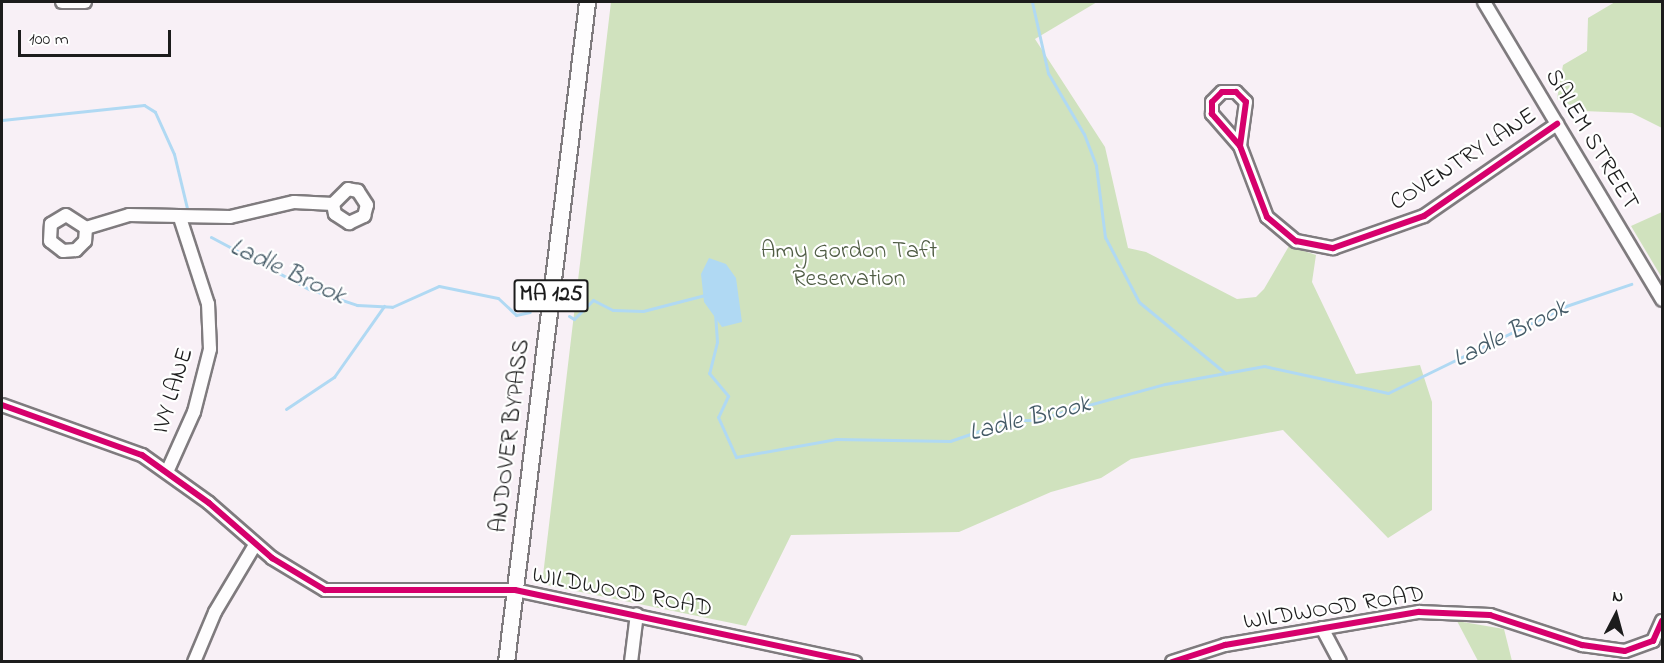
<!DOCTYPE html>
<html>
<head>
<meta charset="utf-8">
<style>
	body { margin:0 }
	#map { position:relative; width:1664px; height:663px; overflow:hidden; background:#f8f0f6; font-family:"Indie Flower",sans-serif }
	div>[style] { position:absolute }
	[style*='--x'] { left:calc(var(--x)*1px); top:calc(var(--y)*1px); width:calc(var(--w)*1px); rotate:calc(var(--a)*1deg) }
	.green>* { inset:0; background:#d0e2be }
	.water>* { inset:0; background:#b0d9f3 }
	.stream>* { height:3px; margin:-1.5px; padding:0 1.5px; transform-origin:1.5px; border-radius:1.5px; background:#b0d9f3 }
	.roads { filter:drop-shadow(2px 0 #7f7b7e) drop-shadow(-2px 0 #7f7b7e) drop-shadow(0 2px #7f7b7e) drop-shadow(0 -2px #7f7b7e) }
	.minor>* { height:12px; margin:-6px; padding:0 6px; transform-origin:6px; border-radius:6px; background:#fefdfe }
	.major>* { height:15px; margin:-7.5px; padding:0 7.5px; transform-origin:7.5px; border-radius:7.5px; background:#fefdfe }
	.cycleway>* { height:6px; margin:-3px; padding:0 3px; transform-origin:3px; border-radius:3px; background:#d6006c }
	span { translate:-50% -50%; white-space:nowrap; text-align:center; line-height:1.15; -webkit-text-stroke:4.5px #fff; paint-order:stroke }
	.shield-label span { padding:2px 4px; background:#fff; border:2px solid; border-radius:4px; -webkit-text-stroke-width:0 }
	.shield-label { font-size:22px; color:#1c1c1c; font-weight:700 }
	.street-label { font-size:24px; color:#1c1c1c }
	.park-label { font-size:24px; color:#505d45 }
	.water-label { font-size:26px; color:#455b67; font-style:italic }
	.frame { position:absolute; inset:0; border:3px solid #1c1c1c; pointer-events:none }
	.north { position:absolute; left:1586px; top:585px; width:60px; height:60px; -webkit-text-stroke:4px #fff; paint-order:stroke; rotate:6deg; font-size:16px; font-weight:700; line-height:24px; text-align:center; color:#1c1c1c }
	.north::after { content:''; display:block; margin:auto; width:21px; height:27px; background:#1c1c1c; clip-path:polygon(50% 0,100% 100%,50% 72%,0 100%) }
	.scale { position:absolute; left:18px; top:30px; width:153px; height:27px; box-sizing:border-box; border:3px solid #1c1c1c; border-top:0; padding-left:8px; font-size:18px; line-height:21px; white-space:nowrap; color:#1c1c1c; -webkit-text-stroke:4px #fff; paint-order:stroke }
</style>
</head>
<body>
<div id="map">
	<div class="green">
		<i style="clip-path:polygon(611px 2px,1097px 2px,1035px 39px,1105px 147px,1128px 248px,1146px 252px,1237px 299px,1256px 297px,1264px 289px,1289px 246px,1316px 255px,1312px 282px,1356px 374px,1420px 365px,1432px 402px,1432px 510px,1388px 538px,1283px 430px,1131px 459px,1101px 478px,1051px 492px,959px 532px,791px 535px,746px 626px,542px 584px)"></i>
		<i style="clip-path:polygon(1615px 2px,1662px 2px,1662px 128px,1632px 113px,1583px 111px,1557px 99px,1563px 65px,1587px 51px,1588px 18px)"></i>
		<i style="clip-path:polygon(1662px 212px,1662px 278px,1631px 226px)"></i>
		<i style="clip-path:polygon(1457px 621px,1504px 629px,1512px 661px,1478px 661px)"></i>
	</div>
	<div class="water">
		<i style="clip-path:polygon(709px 258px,726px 264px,736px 278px,742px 322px,722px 327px,704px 302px,701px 274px)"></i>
	</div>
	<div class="stream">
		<i style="--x:1032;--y:2;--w:73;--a:77.3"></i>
		<i style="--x:1048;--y:73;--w:71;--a:59.5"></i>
		<i style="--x:1084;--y:134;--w:34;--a:69"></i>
		<i style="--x:1096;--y:166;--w:72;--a:82.8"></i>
		<i style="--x:1105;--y:237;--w:73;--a:62.4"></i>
		<i style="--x:1139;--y:302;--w:112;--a:39.5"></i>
		<i style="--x:2;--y:120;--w:143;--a:-6"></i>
		<i style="--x:144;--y:105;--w:13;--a:32"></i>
		<i style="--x:155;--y:112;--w:46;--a:65.7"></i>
		<i style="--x:174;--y:154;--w:56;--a:76.5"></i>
		<i style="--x:211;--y:237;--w:111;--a:28"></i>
		<i style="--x:309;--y:289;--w:51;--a:18.4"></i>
		<i style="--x:357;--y:305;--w:35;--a:3"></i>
		<i style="--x:392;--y:307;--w:51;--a:-24.1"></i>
		<i style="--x:439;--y:286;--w:60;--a:11.5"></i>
		<i style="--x:498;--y:298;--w:25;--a:43"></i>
		<i style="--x:516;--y:315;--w:14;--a:-12"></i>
		<i style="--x:715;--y:313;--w:29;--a:86"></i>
		<i style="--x:717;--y:342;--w:32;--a:104"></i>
		<i style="--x:709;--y:373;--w:30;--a:50"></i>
		<i style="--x:728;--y:396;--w:23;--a:115"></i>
		<i style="--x:718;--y:417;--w:44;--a:65.8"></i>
		<i style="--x:736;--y:457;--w:102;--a:-10.2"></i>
		<i style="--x:836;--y:439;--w:114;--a:1"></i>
		<i style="--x:950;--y:441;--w:65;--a:-19"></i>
		<i style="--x:1011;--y:420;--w:23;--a:0"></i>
		<i style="--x:1034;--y:420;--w:136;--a:-15.4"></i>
		<i style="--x:1165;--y:384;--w:101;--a:-10.3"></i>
		<i style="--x:1264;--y:366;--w:127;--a:12.3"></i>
		<i style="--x:1388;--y:393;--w:198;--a:-26"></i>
		<i style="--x:1566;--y:306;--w:69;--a:-18.7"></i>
		<i style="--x:569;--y:316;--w:6;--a:31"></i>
		<i style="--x:574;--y:319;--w:27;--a:-45"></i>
		<i style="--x:593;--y:300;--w:22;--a:27"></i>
		<i style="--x:613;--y:310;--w:30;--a:2"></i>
		<i style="--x:643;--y:311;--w:64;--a:-14.5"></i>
		<i style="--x:286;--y:409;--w:58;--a:-33.7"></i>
		<i style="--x:334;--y:377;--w:87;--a:-54.8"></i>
	</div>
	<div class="roads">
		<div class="minor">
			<i style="--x:62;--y:2;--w:23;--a:0"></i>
			<i style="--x:1484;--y:2;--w:347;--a:59.1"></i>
			<i style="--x:1240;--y:146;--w:43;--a:-131.2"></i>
			<i style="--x:1212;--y:114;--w:12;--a:-90"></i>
			<i style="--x:1212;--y:102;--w:14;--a:-45"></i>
			<i style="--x:1222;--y:92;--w:14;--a:0"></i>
			<i style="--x:1236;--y:92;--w:14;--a:45"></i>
			<i style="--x:1246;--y:102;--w:44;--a:97.8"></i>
			<i style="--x:1240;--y:146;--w:76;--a:69.2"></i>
			<i style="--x:1267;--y:217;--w:38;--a:40"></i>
			<i style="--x:1296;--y:241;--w:38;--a:11"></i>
			<i style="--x:1333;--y:248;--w:96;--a:-19.4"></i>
			<i style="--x:1424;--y:216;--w:162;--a:-34.7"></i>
			<i style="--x:86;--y:228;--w:13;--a:94"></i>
			<i style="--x:85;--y:241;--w:13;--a:135"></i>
			<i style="--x:76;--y:250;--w:13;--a:176"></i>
			<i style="--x:63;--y:251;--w:16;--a:-142"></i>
			<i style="--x:50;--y:241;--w:17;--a:-87"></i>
			<i style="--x:51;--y:224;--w:17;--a:-31"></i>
			<i style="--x:66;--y:215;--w:24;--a:33"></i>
			<i style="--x:86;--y:228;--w:45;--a:-16.8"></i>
			<i style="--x:129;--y:215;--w:101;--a:1.1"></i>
			<i style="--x:230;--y:217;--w:66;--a:-13.2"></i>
			<i style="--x:294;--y:202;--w:39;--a:3"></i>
			<i style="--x:333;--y:204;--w:10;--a:79"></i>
			<i style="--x:335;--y:214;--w:17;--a:33"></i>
			<i style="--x:349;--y:223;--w:17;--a:-25"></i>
			<i style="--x:364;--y:216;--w:11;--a:-75"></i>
			<i style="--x:367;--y:205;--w:17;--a:-123"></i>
			<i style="--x:358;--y:191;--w:10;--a:-169"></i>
			<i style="--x:348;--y:189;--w:21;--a:135"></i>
			<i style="--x:2;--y:405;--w:149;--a:19.7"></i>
			<i style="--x:142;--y:455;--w:82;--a:35.6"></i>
			<i style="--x:209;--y:503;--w:84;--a:41.1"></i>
			<i style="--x:272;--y:558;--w:62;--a:31.1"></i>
			<i style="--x:325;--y:590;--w:190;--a:0"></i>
			<i style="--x:515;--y:590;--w:348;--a:12"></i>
			<i style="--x:167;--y:472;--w:66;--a:-65.8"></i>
			<i style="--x:194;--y:412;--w:65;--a:-75.7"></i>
			<i style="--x:210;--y:349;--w:45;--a:-92.5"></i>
			<i style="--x:208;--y:304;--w:90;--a:-108"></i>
			<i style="--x:1322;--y:628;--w:38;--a:62"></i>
			<i style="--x:194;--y:662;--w:54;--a:-67.2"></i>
			<i style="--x:215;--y:612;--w:78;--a:-59.2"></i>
			<i style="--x:631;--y:662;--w:48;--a:-82.9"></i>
			<i style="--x:1172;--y:662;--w:56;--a:-17.8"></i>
			<i style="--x:1225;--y:645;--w:197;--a:-9.7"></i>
			<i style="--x:1419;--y:612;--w:71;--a:2.4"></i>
			<i style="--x:1490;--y:615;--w:97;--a:18.1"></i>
			<i style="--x:1582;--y:645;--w:43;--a:7.9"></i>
			<i style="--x:1625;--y:651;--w:30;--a:-20"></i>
			<i style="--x:1653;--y:641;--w:22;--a:-66"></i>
		</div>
		<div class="major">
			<i style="--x:506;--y:662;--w:665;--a:-83"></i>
		</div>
	</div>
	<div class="cycleway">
		<i style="--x:1240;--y:146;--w:43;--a:-131.2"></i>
		<i style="--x:1212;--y:114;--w:12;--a:-90"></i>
		<i style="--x:1212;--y:102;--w:14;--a:-45"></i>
		<i style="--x:1222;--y:92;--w:14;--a:0"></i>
		<i style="--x:1236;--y:92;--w:14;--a:45"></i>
		<i style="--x:1246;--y:102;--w:44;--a:97.8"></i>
		<i style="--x:1240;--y:146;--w:76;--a:69.2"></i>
		<i style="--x:1267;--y:217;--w:38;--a:40"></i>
		<i style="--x:1296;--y:241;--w:38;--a:11"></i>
		<i style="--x:1333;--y:248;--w:96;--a:-19.4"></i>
		<i style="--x:1424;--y:216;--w:162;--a:-34.7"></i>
		<i style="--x:2;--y:405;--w:149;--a:19.7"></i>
		<i style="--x:142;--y:455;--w:82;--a:35.6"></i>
		<i style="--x:209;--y:503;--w:84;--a:41.1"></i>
		<i style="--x:272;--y:558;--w:62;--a:31.1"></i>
		<i style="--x:325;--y:590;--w:190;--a:0"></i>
		<i style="--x:515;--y:590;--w:348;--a:12"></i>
		<i style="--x:1172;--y:662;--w:56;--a:-17.8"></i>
		<i style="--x:1225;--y:645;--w:197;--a:-9.7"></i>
		<i style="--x:1419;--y:612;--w:71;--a:2.4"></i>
		<i style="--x:1490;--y:615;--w:97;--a:18.1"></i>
		<i style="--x:1582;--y:645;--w:43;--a:7.9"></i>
		<i style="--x:1625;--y:651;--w:30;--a:-20"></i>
		<i style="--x:1653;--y:641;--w:22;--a:-66"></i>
	</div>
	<div class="shield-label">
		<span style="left:551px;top:296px">MA 125</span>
	</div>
	<div class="street-label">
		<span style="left:1591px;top:140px;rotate:59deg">SALEM STREET</span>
		<span style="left:1464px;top:160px;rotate:-33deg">COVENTRY LANE</span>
		<span style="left:174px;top:391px;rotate:-73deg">IVY LANE</span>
		<span style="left:511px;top:436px;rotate:-83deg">ANDOVER BYPASS</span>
		<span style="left:622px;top:593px;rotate:11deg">WILDWOOD ROAD</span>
		<span style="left:1334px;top:609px;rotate:-9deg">WILDWOOD ROAD</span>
	</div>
	<div class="park-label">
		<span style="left:849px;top:266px">Amy Gordon Taft<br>Reservation</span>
	</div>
	<div class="water-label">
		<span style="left:287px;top:273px;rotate:25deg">Ladle Brook</span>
		<span style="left:1511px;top:335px;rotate:-26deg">Ladle Brook</span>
		<span style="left:1030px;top:420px;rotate:-14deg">Ladle Brook</span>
	</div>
	<div class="frame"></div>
	<div class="north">N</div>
	<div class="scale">100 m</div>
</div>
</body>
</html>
